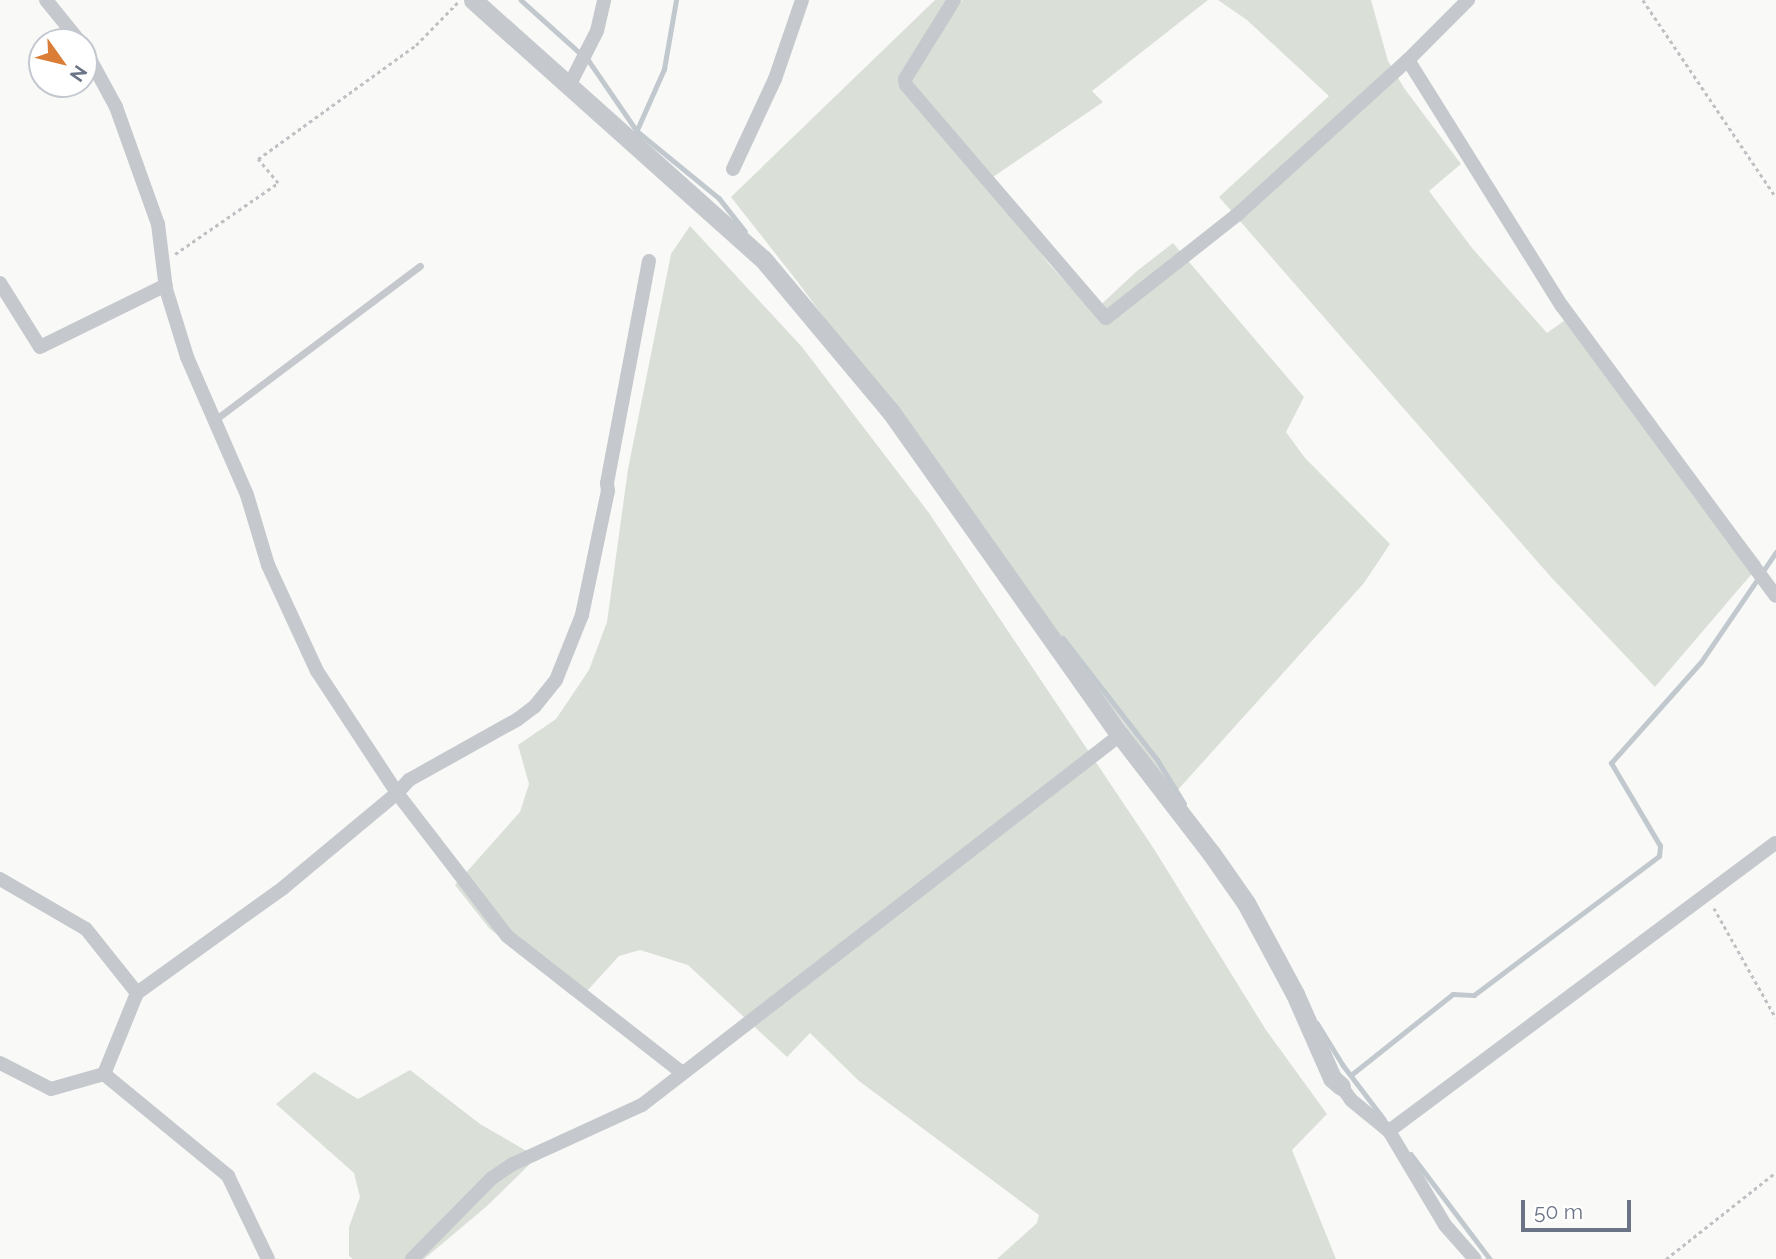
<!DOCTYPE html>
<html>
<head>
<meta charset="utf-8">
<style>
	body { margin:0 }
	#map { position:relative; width:1776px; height:1259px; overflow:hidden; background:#f9f9f7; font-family:Raleway,sans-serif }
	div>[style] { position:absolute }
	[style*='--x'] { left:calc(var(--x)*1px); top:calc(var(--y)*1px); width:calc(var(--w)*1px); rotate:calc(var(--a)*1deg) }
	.green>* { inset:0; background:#dae0d8 }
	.stream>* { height:4.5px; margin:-2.25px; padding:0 2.25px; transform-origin:2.25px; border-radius:2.25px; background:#c1c8ce }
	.path>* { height:2.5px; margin-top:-1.25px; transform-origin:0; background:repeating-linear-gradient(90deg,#bfc0c3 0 3.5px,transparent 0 7px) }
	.service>* { height:7px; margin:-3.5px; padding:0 3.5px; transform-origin:3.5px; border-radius:3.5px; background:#c5c8cc }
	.minor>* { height:14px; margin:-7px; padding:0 7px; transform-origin:7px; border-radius:7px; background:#c5c8cc }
	.tertiary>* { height:19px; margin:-9.5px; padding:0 9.5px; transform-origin:9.5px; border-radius:9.5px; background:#c5c8cc }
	span { translate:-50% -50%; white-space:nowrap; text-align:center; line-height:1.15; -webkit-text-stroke:7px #fff; paint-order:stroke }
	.north { position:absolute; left:28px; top:28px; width:70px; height:70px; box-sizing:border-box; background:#fff; border:2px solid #c3c7cf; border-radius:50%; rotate:124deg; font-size:19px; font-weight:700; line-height:28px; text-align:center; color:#6a7486 }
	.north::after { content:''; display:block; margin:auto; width:24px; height:32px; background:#d97d37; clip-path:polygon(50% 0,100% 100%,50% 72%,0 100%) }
	.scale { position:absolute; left:1521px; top:1200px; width:110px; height:32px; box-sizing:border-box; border:4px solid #6a7486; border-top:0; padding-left:9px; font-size:21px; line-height:24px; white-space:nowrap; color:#6a7486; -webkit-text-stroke:5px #fff; paint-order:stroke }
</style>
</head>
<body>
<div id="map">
	<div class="green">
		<i style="clip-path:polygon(935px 0,948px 0,957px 9px,962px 0,1208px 0,1092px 91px,1103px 102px,987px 181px,1049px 264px,1093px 312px,1137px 271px,1173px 243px,1304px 397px,1286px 432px,1305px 458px,1390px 544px,1364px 583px,1175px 793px,797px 281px,731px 197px)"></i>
		<i style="clip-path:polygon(1218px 0,1371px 0,1388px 61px,1404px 88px,1461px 164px,1429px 191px,1472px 248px,1547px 333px,1575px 313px,1667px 442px,1761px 563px,1655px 687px,1550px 576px,1219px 197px,1329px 96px,1247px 20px)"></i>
		<i style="clip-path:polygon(690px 226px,802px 347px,929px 513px,1154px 849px,1266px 1030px,1327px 1114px,1292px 1150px,1336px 1259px,997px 1259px,1037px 1223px,1039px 1215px,859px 1081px,810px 1033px,787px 1057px,688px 965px,640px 950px,619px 956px,587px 991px,572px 996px,489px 928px,455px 885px,520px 812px,529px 784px,518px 745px,556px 719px,589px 670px,607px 622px,628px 469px,671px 254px)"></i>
		<i style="clip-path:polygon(410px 1070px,480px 1124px,537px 1157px,487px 1206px,424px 1259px,353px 1259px,349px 1256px,349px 1227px,360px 1197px,354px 1173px,276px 1104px,314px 1072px,358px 1099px)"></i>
	</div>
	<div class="stream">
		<i style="--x:521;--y:0;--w:91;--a:41.9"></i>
		<i style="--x:589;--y:61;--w:85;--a:55.6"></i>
		<i style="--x:637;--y:131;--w:106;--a:39.3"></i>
		<i style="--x:719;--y:198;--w:42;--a:51.8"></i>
		<i style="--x:637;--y:130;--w:67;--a:-66.1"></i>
		<i style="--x:664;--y:69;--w:70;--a:-80.1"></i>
		<i style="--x:1063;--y:638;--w:153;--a:52.2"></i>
		<i style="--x:1157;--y:759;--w:52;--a:58.5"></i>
		<i style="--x:1317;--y:1023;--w:49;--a:58.2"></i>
		<i style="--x:1343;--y:1065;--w:68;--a:52.8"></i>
		<i style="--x:1351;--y:1075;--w:130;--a:-38.5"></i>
		<i style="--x:1453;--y:994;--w:21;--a:3"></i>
		<i style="--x:1474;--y:995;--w:231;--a:-36.9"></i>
		<i style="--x:1659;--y:856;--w:10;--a:-84"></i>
		<i style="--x:1660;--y:846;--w:96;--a:-120.6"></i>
		<i style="--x:1611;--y:763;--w:135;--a:-48.3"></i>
		<i style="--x:1701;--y:662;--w:133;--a:-55.7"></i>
		<i style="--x:1411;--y:1154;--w:131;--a:53"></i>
	</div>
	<div class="path">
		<i style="--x:1643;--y:0;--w:238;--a:56"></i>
		<i style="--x:175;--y:254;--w:125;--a:-34.6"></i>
		<i style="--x:278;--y:183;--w:31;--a:-130"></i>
		<i style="--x:258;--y:159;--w:195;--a:-35.8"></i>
		<i style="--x:416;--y:45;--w:60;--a:-45.7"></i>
		<i style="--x:1714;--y:908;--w:126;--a:60.6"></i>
		<i style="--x:1666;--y:1259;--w:140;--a:-38.3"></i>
	</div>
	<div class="service">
		<i style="--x:216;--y:419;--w:255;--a:-36.9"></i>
	</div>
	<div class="minor">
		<i style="--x:46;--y:0;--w:54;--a:51"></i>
		<i style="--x:954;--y:0;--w:93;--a:121.8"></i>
		<i style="--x:905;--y:79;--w:6;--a:81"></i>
		<i style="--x:906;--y:85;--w:307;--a:49.4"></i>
		<i style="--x:1106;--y:318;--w:168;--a:-38.2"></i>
		<i style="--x:1238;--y:214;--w:229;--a:-42.2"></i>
		<i style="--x:1408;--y:60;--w:85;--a:-45"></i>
		<i style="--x:84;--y:48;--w:67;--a:61.5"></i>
		<i style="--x:116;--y:107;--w:124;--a:70.3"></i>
		<i style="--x:158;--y:224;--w:65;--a:83"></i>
		<i style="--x:166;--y:289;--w:71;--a:72.8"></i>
		<i style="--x:187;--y:357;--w:150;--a:66.5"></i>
		<i style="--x:247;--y:495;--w:73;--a:73.3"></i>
		<i style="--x:268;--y:565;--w:117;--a:65.2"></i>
		<i style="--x:317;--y:671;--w:146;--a:56.7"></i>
		<i style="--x:397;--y:793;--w:180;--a:52.4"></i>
		<i style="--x:507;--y:936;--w:221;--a:38"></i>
		<i style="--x:1408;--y:60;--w:290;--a:58"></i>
		<i style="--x:1562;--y:306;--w:360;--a:53.6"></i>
		<i style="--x:570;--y:84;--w:59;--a:-63"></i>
		<i style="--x:597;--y:31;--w:32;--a:-77"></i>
		<i style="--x:733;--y:169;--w:99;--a:-65"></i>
		<i style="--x:775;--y:79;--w:83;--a:-71.1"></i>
		<i style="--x:0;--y:283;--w:75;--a:58"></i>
		<i style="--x:40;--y:347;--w:140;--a:-26.2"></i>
		<i style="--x:0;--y:879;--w:99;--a:30.2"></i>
		<i style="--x:86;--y:929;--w:82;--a:51.4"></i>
		<i style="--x:0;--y:1063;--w:57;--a:27"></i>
		<i style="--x:51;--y:1089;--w:55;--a:-15.8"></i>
		<i style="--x:104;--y:1074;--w:87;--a:-67.8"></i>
		<i style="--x:137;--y:993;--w:180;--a:-35.7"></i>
		<i style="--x:283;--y:888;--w:148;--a:-39.8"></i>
		<i style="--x:397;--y:793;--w:18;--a:-47"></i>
		<i style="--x:409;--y:780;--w:125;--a:-29.2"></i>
		<i style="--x:518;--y:719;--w:21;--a:-37"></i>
		<i style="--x:535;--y:706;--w:33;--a:-51"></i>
		<i style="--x:556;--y:680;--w:70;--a:-68.2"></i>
		<i style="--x:582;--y:615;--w:127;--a:-78.2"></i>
		<i style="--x:608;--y:491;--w:8;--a:-97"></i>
		<i style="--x:607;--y:483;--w:226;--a:-79.3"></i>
		<i style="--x:104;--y:1074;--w:161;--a:39.4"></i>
		<i style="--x:228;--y:1176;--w:92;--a:64.3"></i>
		<i style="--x:1341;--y:1086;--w:17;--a:54"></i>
		<i style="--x:1351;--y:1100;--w:49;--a:39.2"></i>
		<i style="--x:1389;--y:1131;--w:109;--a:59.2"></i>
		<i style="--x:1445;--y:1225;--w:45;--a:48.6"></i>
		<i style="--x:1389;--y:1131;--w:482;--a:-36.7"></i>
		<i style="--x:412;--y:1259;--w:114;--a:-45.4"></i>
		<i style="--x:492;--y:1178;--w:25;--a:-34"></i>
		<i style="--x:513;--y:1164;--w:142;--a:-24.6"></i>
		<i style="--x:642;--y:1105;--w:604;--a:-37.74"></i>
	</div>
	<div class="tertiary">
		<i style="--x:473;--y:0;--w:389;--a:41.8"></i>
		<i style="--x:763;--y:259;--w:199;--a:50.1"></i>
		<i style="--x:891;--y:412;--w:396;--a:54.7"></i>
		<i style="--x:1120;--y:735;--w:149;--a:52.4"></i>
		<i style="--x:1211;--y:853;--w:61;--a:55"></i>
		<i style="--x:1246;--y:903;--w:103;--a:61.7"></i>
		<i style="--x:1295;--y:994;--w:92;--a:66.2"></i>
		<i style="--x:1332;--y:1078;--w:12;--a:42"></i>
	</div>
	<div class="north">N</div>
	<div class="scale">50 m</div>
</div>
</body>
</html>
